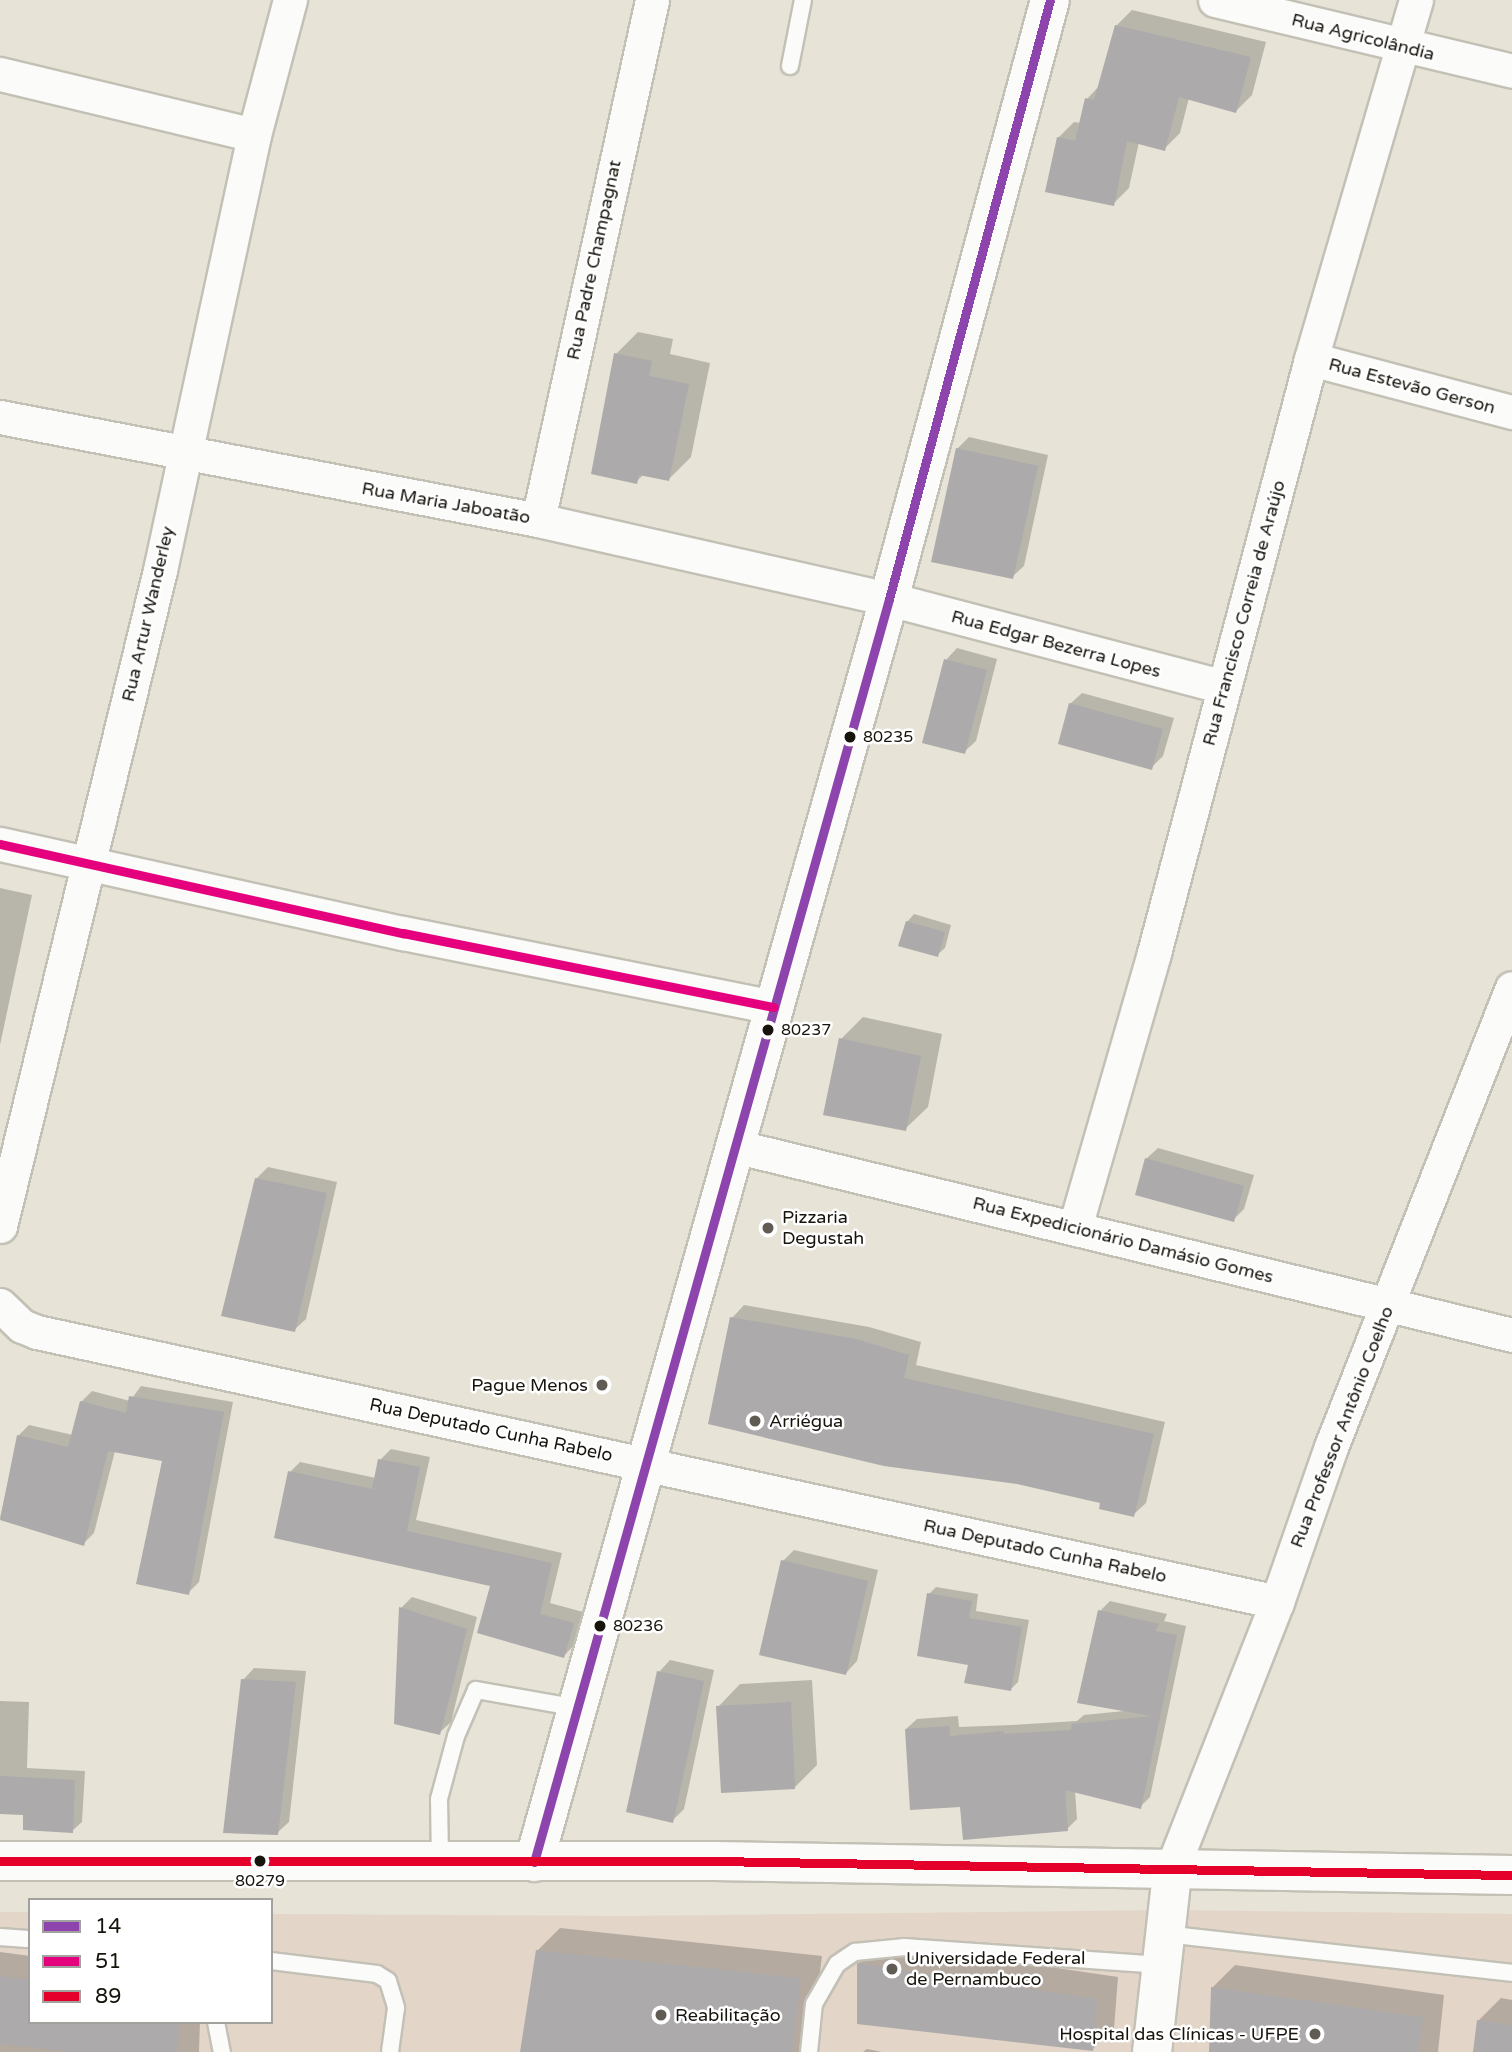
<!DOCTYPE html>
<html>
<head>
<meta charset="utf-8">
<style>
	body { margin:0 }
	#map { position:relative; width:1512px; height:2052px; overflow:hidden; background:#e7e3d6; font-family:"Varela Round",sans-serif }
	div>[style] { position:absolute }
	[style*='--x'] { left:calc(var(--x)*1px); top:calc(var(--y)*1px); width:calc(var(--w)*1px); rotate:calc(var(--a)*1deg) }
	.education>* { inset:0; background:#e3d5c8 }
	.shadow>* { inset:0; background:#0003 }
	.building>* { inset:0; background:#acaaaa }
	.roads { filter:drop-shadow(2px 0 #c3c0b6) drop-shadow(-2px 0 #c3c0b6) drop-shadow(0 2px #c3c0b6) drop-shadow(0 -2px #c3c0b6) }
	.lane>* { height:16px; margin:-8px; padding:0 8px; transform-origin:8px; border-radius:8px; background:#fbfbf9 }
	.street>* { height:33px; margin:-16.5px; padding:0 16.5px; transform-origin:16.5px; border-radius:16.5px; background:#fbfbf9 }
	.secondary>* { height:38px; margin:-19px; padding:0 19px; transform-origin:19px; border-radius:19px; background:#fbfbf9 }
	.bus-1>* { height:9px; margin:-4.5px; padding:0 4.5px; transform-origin:4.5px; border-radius:4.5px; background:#8e44ad }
	.bus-2>* { height:9px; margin:-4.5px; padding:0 4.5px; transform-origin:4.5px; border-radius:4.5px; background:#e5007d }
	.bus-3>* { height:9px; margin:-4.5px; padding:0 4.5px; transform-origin:4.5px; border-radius:4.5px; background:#e4002b }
	.dots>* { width:19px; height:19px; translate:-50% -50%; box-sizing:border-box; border:4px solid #fff; border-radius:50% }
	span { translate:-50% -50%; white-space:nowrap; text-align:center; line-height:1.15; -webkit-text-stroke:5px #fff; paint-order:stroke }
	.bus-label { font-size:16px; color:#17140c }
	.left { translate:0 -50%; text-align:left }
	.street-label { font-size:18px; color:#17140c }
	.poi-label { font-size:18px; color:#17140c }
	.right { translate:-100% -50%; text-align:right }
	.legend { position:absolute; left:28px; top:1898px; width:245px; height:126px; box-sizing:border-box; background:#fff; border:2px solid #a2a19e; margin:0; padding:9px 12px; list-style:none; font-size:21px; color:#17140c }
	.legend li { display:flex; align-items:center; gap:14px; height:35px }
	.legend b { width:35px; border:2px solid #a2a19e }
</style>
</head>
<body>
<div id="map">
	<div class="education">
		<i style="clip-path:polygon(1166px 1910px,1512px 1914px,1512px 2052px,0 2052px,0 1912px,30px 1912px,30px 2022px,271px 2022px,271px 1914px,628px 1916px)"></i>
	</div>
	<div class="shadow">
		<i style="clip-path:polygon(1132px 10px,1266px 42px,1252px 95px,1236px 111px,1189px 98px,1180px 133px,1164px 149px,1139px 142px,1129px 188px,1113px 204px,1058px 138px,1074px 122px,1081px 123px,1087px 99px,1100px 85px,1116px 26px)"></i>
		<i style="clip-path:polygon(638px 332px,673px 339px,670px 354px,710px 363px,691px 457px,669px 479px,644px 474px,636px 482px,616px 354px)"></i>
		<i style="clip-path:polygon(969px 437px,1048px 455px,1024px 566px,1012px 577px,957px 449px)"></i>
		<i style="clip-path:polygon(957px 648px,997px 659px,976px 741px,964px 752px,946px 660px)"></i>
		<i style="clip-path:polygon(1082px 693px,1174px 718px,1163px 756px,1151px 768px,1070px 704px)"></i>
		<i style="clip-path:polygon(0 888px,32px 895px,0 1045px)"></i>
		<i style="clip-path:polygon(914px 914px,951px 925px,945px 948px,937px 955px,907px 922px)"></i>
		<i style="clip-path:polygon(863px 1017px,942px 1034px,928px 1107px,905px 1129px,841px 1039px)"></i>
		<i style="clip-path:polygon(1158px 1148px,1254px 1175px,1244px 1209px,1233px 1220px,1146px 1159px)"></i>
		<i style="clip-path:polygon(268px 1167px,337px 1182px,306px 1319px,294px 1330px,256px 1179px)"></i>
		<i style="clip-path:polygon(744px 1305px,869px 1327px,921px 1342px,916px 1365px,1165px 1422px,1146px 1503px,1133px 1515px,1102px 1502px,732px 1318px)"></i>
		<i style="clip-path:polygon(141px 1386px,233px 1402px,199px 1582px,188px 1593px,164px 1459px,115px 1451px,94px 1533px,83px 1544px,0 1518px,18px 1436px,29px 1425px,73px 1435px,81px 1402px,92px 1391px,130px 1401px)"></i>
		<i style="clip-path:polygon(391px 1449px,430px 1457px,416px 1520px,562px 1553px,550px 1603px,583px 1612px,574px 1645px,564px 1656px,492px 1584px,290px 1472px,300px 1462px,376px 1478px,380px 1460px)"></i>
		<i style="clip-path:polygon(794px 1550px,878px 1570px,857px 1661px,846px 1673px,783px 1561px)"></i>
		<i style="clip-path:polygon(936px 1587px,978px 1594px,976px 1611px,1029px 1620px,1018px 1682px,1010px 1690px,970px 1664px,929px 1594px)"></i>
		<i style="clip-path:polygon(412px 1597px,477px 1617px,451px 1722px,439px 1733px,401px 1608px)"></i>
		<i style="clip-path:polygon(1110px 1601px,1167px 1614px,1164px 1621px,1186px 1626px,1150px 1797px,1140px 1807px,1075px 1790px,1077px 1819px,1067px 1829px,961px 1805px,906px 1729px,917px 1719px,958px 1716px,959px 1727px,1012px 1725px,1077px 1721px,1084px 1715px,1124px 1711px,1100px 1611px)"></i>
		<i style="clip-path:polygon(670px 1660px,714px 1670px,684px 1809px,672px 1821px,659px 1672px)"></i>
		<i style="clip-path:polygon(254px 1668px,306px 1671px,289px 1822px,277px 1833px,243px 1680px)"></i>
		<i style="clip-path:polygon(812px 1680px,817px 1765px,795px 1787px,718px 1707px,740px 1684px)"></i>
		<i style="clip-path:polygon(0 1701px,29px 1702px,27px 1768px,85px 1771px,82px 1822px,72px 1831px,25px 1813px,0 1812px)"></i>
		<i style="clip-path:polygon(560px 1928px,822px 1956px,810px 2052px,522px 2052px,538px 1950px)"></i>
		<i style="clip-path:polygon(880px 1942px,1118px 1977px,1114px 2028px,1092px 2050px,858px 1964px)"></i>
		<i style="clip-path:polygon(0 1952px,30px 1956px,30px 2022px,200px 2022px,199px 2052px,0 2052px)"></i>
		<i style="clip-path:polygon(1235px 1965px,1444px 1995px,1438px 2052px,1211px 2052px,1213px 1987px)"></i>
		<i style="clip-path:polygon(1501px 1998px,1512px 2000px,1512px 2052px,1474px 2052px,1479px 2020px)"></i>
		<i style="clip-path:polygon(867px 2049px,882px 2052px,863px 2052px)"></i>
	</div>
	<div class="building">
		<i style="clip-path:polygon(1115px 25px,1251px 57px,1236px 113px,1179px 97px,1165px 151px,1127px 141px,1114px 206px,1045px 192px,1057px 137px,1075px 141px,1085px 98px,1094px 100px)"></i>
		<i style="clip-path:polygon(614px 353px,652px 361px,649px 376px,689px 384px,669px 481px,639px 475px,637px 484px,591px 474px)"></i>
		<i style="clip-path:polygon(956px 448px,1038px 466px,1013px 579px,931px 562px)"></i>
		<i style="clip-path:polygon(944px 659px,987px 670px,965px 754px,922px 743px)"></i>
		<i style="clip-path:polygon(1069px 703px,1163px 729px,1152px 770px,1058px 744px)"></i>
		<i style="clip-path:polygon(906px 921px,945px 932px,938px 957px,898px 946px)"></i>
		<i style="clip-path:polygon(839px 1038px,921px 1056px,906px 1131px,823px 1115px)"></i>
		<i style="clip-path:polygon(1145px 1158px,1244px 1186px,1234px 1222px,1135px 1195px)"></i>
		<i style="clip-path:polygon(255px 1178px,327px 1193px,295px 1332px,221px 1316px)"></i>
		<i style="clip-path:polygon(730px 1317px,856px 1339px,909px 1355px,904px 1378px,1154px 1434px,1134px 1517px,1099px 1509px,1100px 1503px,1017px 1484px,884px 1466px,708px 1424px)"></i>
		<i style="clip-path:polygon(129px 1396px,224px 1412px,189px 1595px,136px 1584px,162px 1461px,108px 1451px,84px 1546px,0 1520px,17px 1435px,68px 1447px,80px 1401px,126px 1413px)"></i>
		<i style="clip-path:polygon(378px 1459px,420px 1467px,407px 1531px,552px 1563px,540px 1614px,574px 1623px,564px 1658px,477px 1633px,490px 1586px,274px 1538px,288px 1471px,372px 1489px)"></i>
		<i style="clip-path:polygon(781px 1560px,868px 1581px,846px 1675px,759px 1655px)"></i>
		<i style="clip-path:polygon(927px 1593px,972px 1601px,969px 1618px,1022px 1627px,1011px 1691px,964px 1683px,968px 1665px,917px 1656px)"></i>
		<i style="clip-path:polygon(399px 1607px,467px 1629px,440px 1735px,394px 1724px)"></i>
		<i style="clip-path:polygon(1098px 1610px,1159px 1624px,1155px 1631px,1177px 1635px,1141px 1809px,1065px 1790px,1068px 1831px,963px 1840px,960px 1807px,910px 1810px,905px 1729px,949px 1726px,950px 1736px,1004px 1731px,1003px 1734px,1071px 1730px,1072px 1724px,1152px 1716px,1077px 1703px)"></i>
		<i style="clip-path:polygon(657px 1671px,704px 1681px,673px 1823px,626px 1812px)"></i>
		<i style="clip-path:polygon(241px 1679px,296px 1682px,278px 1835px,223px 1833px)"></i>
		<i style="clip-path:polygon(791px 1702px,795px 1789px,721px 1793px,716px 1706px)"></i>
		<i style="clip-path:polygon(0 1776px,75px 1780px,73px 1833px,23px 1830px,23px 1815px,0 1814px)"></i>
		<i style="clip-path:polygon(536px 1950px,801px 1978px,792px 2052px,520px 2052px)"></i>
		<i style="clip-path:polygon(857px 1963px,1097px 1999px,1093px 2051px,857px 2024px)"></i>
		<i style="clip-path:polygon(0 1976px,30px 1980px,30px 2022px,179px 2022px,178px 2052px,70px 2052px,0 2044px)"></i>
		<i style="clip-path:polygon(1211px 1987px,1423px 2017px,1419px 2052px,1209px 2052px)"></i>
		<i style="clip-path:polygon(1477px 2020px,1512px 2025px,1512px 2052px,1473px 2052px)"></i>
	</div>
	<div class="roads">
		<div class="lane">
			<i style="--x:790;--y:66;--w:67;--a:-78.9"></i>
			<i style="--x:440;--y:1861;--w:62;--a:-90.9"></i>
			<i style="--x:439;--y:1799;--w:65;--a:-74.9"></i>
			<i style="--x:456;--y:1736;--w:50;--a:-66.5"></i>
			<i style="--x:476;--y:1690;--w:104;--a:10"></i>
			<i style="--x:1165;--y:1934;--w:349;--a:6.4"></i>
			<i style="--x:0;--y:1937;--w:30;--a:4"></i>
			<i style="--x:271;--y:1961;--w:107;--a:7"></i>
			<i style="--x:377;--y:1974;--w:13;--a:32"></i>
			<i style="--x:388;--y:1981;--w:28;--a:73"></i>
			<i style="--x:396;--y:2008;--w:44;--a:97.8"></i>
			<i style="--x:216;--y:2022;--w:31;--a:79"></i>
			<i style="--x:809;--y:2052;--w:48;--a:-84.1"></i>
			<i style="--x:814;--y:2004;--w:46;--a:-60.1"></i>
			<i style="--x:837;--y:1964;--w:22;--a:-34"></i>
			<i style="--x:855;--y:1952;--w:50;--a:-5.7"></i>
			<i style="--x:905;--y:1947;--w:256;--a:4"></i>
		</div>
		<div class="street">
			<i style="--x:1215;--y:0;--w:305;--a:13.4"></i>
			<i style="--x:0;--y:74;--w:261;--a:13.5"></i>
			<i style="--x:1311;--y:359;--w:208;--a:14.8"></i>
			<i style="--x:0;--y:417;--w:548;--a:10.84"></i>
			<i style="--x:538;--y:520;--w:360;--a:12.7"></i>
			<i style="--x:889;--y:599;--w:346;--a:14.7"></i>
			<i style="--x:538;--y:520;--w:532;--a:-77.63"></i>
			<i style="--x:0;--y:844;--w:413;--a:12.5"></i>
			<i style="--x:403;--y:933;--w:378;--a:11.3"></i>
			<i style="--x:734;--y:1146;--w:801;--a:13.65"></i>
			<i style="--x:0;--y:1226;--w:675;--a:-76.29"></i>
			<i style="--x:160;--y:570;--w:445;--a:-77.8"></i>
			<i style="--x:254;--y:135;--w:140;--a:-75.1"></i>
			<i style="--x:1075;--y:1227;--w:285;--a:-73.9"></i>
			<i style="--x:1154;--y:953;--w:614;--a:-75.19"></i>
			<i style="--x:1311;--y:359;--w:374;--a:-73.7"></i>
			<i style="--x:0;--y:1305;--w:30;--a:44"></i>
			<i style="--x:22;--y:1326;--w:16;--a:22"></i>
			<i style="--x:37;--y:1332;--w:1269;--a:12.28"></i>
			<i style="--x:1173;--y:1866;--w:284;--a:-68.5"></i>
			<i style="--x:1277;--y:1602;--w:164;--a:-70.8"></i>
			<i style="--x:1331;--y:1447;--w:493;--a:-68.5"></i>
		</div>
		<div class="secondary">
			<i style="--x:0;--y:1861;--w:714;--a:0"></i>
			<i style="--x:714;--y:1861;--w:798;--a:1.01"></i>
			<i style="--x:534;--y:1862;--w:1312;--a:-74.3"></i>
			<i style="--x:889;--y:599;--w:620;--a:-74.96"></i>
			<i style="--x:1152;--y:2052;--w:187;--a:-83.6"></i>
		</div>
	</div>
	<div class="bus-1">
		<i style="--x:534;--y:1862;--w:1312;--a:-74.3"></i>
		<i style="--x:889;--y:599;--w:620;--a:-74.96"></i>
	</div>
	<div class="bus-2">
		<i style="--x:0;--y:844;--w:413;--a:12.5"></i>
		<i style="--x:403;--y:933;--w:378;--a:11.3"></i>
	</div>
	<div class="bus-3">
		<i style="--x:0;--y:1861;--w:714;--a:0"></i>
		<i style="--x:714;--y:1861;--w:798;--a:1.01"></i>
	</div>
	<div class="dots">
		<i style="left:850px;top:737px;background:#17140c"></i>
		<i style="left:768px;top:1030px;background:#17140c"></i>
		<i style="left:768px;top:1228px;background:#605c53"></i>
		<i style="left:602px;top:1385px;background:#605c53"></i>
		<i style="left:755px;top:1421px;background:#605c53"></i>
		<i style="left:600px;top:1626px;background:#17140c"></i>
		<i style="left:260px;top:1861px;background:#17140c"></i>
		<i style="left:892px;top:1969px;background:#605c53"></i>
		<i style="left:661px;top:2015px;background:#605c53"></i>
		<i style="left:1315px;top:2034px;background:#605c53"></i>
	</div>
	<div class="bus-label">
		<span class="left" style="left:863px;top:737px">80235</span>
		<span class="left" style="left:781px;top:1030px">80237</span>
		<span class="left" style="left:613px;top:1626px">80236</span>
		<span style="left:260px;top:1881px">80279</span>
	</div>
	<div class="street-label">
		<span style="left:1363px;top:37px;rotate:14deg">Rua Agricolândia</span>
		<span style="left:594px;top:260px;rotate:-78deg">Rua Padre Champagnat</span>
		<span style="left:1412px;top:386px;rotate:15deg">Rua Estevão Gerson</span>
		<span style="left:446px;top:503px;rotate:10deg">Rua Maria Jaboatão</span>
		<span style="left:1244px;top:613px;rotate:-75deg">Rua Francisco Correia de Araújo</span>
		<span style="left:148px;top:614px;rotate:-77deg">Rua Artur Wanderley</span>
		<span style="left:1056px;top:644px;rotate:15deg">Rua Edgar Bezerra Lopes</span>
		<span style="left:1123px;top:1240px;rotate:14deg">Rua Expedicionário Damásio Gomes</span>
		<span style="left:1342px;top:1427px;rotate:-69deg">Rua Professor Antônio Coelho</span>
		<span style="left:491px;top:1430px;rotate:12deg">Rua Deputado Cunha Rabelo</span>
		<span style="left:1045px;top:1551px;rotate:12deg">Rua Deputado Cunha Rabelo</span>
	</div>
	<div class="poi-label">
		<span class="left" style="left:782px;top:1228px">Pizzaria<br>Degustah</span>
		<span class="right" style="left:588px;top:1385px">Pague Menos</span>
		<span class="left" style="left:769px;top:1421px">Arriégua</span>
		<span class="left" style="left:906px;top:1969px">Universidade Federal<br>de Pernambuco</span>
		<span class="left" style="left:675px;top:2015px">Reabilitação</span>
		<span class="right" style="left:1299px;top:2034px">Hospital das Clínicas - UFPE</span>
	</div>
	<ul class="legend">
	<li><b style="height:9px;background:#8e44ad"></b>14</li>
	<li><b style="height:9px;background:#e5007d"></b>51</li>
	<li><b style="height:9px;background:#e4002b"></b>89</li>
	</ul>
</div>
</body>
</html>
